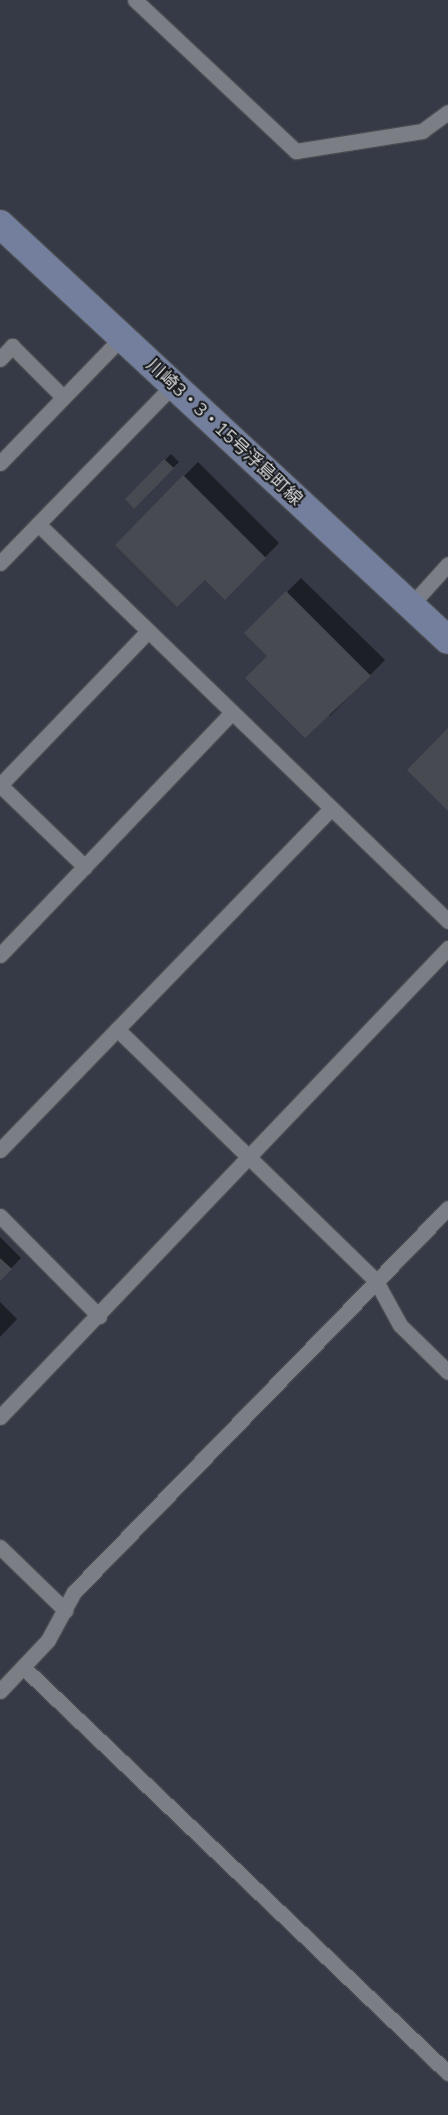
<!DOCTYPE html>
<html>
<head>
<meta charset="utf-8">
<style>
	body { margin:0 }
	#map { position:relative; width:448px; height:2115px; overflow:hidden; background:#2e3137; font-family:"Nunito Sans","Noto Sans JP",sans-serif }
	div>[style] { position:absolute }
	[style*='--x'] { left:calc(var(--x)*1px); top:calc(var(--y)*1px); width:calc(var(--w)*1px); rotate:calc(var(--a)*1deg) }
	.built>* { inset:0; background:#353a46 }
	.shadow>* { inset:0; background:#0007 }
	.building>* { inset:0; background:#474a50 }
	.roads { filter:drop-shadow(1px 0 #494c50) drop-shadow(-1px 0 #494c50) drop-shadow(0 1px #494c50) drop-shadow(0 -1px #494c50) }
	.lane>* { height:15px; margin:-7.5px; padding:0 7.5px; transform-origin:7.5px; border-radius:7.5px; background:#7b7e85 }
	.secondary>* { height:28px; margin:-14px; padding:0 14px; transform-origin:14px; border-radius:14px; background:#747f9d }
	span { translate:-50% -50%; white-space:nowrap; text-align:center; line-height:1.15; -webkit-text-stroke:4px #17191b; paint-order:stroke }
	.street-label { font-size:18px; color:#dbdde0 }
</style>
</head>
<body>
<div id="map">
	<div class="built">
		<i style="clip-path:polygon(0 0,448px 0,448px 2115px,0 2115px)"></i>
	</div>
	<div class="shadow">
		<i style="clip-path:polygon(171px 454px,179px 462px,134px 507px,126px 499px)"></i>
		<i style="clip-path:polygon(198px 462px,279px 543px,225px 598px,144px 517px)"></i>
		<i style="clip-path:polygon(301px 578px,385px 660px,330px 716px,246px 633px)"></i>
		<i style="clip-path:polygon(0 1237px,21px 1258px,0 1280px)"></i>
		<i style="clip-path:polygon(0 1302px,17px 1319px,0 1337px)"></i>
	</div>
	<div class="building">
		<i style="clip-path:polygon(164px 459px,174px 468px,134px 509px,125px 499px)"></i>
		<i style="clip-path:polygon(183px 475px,266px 558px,225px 600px,205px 580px,177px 607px,115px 545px)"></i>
		<i style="clip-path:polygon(286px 591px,371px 676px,305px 738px,245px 678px,267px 656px,244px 633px)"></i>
		<i style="clip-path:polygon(448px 728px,448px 811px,407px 770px)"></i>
		<i style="clip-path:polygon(0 1258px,12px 1269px,0 1281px)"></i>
	</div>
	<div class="roads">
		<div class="lane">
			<i style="--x:135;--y:0;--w:221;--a:43.2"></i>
			<i style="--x:296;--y:151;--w:128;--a:-9"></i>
			<i style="--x:422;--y:131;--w:32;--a:-36"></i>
			<i style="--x:0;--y:359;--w:18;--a:-47"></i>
			<i style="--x:12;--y:346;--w:72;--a:45"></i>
			<i style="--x:0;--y:463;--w:175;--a:-45.9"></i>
			<i style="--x:38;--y:524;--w:571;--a:44.08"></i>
			<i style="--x:0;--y:563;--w:248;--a:-45.8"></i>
			<i style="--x:411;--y:605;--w:55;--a:-47.9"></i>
			<i style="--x:0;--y:785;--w:214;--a:-46.1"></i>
			<i style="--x:0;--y:785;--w:118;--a:44"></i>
			<i style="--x:0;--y:955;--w:336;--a:-46.3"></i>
			<i style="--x:117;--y:1029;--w:361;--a:44.2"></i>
			<i style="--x:376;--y:1281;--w:50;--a:61.4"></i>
			<i style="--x:400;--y:1325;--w:67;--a:44.4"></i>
			<i style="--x:0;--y:1150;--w:476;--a:-45.9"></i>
			<i style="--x:0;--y:1216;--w:141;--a:45.3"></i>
			<i style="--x:0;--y:1417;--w:649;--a:-46.31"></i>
			<i style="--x:0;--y:1547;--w:91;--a:44.1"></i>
			<i style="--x:23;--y:1667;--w:588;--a:43.69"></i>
			<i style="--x:0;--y:1691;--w:70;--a:-46.7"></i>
			<i style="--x:48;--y:1640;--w:55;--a:-61.6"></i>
			<i style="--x:74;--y:1592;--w:536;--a:-45.76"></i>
		</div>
		<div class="secondary">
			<i style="--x:0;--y:224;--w:611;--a:42.88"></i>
		</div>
	</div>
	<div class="street-label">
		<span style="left:224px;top:432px;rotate:43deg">川崎3・3・15号浮島町線</span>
	</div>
</div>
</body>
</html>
